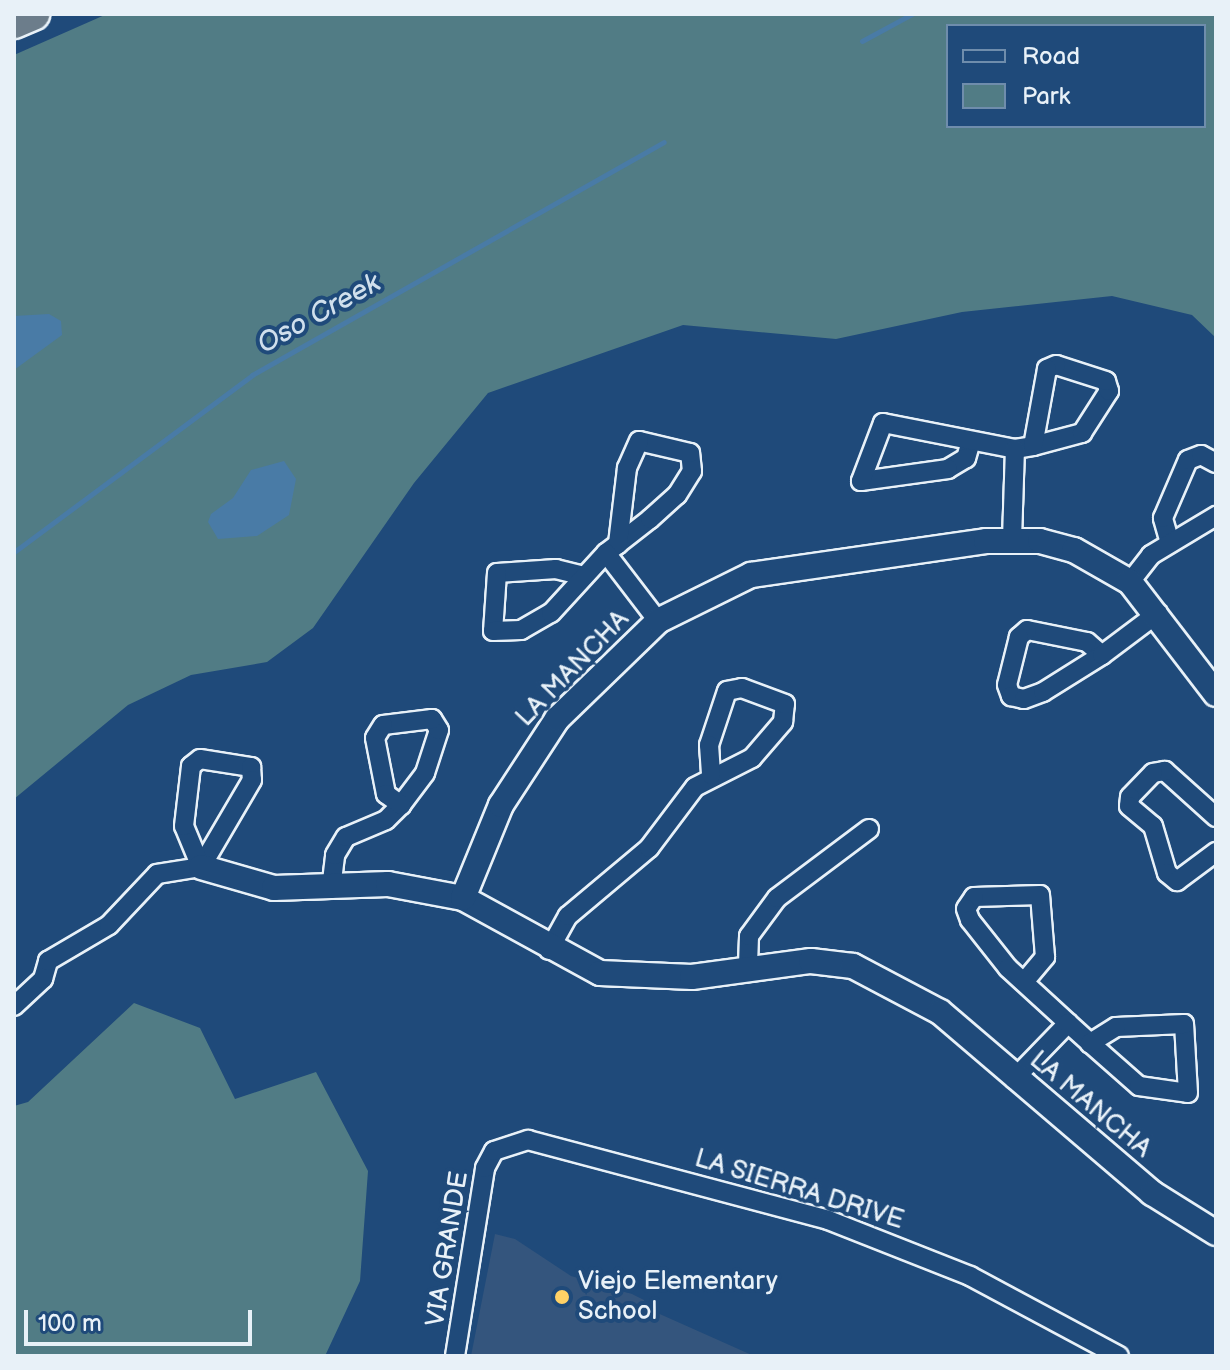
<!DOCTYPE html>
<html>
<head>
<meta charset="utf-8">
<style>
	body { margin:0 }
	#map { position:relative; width:1230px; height:1370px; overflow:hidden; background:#1f4a7a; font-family:"Balsamiq Sans",sans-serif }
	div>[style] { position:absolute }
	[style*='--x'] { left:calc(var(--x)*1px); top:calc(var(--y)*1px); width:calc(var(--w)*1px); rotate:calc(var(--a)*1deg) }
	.built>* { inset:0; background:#34557d }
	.green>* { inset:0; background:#517c85 }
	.water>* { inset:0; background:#497ba6 }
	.stream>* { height:5px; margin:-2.5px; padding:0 2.5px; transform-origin:2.5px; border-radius:2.5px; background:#497ba6 }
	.roads { filter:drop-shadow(2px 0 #e8f1f8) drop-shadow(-2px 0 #e8f1f8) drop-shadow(0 2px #e8f1f8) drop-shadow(0 -2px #e8f1f8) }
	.street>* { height:18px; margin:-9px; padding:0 9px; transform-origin:9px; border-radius:9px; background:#1f4a7a }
	.secondary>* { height:24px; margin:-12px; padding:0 12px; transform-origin:12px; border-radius:12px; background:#1f4a7a }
	.highway>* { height:32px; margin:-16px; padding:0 16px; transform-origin:16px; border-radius:16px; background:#6c7d8b }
	.dots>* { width:22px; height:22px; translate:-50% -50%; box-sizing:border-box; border:4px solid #1f4a7a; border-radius:50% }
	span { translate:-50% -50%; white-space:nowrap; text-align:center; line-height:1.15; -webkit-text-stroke:8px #1f4a7a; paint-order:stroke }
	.street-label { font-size:26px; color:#e8f1f8 }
	.poi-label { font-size:26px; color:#e8f1f8 }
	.left { translate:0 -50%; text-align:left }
	.water-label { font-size:28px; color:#d0dfec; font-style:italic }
	.frame { position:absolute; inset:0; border:16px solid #e8f1f8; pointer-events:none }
	.legend { position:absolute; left:946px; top:24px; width:260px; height:104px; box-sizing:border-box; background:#1f4a7a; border:2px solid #6f8dac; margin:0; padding:10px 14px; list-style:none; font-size:24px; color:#e8f1f8 }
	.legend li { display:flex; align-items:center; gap:16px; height:40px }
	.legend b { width:40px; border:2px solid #6f8dac }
	.scale { position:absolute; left:24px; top:1310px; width:228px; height:36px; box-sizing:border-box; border:4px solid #e8f1f8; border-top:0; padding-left:10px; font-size:24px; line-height:28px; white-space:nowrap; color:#e8f1f8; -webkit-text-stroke:6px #1f4a7a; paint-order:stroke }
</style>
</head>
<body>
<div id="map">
	<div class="built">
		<i style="clip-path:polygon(495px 1234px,515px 1239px,571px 1276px,632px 1294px,644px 1300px,644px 1307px,754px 1356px,471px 1356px)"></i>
	</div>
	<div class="green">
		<i style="clip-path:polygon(evenodd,107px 14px,1216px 14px,1216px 338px,1192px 315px,1112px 296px,962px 312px,836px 339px,683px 325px,488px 393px,414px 483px,313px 628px,267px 662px,191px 675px,128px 705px,14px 799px,14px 55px,107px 14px,948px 26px,1204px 26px,1204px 126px,948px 126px,948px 26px)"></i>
		<i style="clip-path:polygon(134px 1003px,200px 1028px,235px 1099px,316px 1072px,368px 1171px,360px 1281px,325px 1356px,14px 1356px,14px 1106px,28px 1102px)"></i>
	</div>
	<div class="water">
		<i style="clip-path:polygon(49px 314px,61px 321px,62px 335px,14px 370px,14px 316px)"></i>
		<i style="clip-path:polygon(284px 461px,296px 479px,289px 515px,257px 536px,218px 539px,208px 522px,211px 514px,233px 498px,251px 470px)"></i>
	</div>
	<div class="stream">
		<i style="--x:862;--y:41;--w:57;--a:-28.4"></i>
		<i style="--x:14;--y:552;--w:297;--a:-36.6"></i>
		<i style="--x:252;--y:375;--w:473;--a:-29.5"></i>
	</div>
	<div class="roads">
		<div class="street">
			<i style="--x:971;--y:441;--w:18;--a:106"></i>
			<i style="--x:966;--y:458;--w:21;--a:149"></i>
			<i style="--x:948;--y:469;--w:88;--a:172.1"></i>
			<i style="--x:861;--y:481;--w:62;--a:-69.2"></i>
			<i style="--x:883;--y:423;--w:135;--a:11.1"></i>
			<i style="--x:1015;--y:449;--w:18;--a:-9"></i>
			<i style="--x:1033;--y:446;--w:51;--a:-14.9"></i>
			<i style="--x:1082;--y:433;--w:50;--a:-57.3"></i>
			<i style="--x:1109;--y:391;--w:10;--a:-107"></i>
			<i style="--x:1106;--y:381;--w:52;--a:-162.3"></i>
			<i style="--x:1056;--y:365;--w:10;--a:156"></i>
			<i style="--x:1047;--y:369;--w:78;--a:100.3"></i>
			<i style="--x:1012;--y:539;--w:90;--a:-88.1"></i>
			<i style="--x:1170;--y:543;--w:26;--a:-106"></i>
			<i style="--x:1163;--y:518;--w:63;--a:-66.7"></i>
			<i style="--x:1188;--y:460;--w:14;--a:-21"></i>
			<i style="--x:1201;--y:455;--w:17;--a:28"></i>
			<i style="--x:606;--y:553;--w:15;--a:-37"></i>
			<i style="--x:618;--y:544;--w:41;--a:-38"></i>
			<i style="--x:650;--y:519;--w:36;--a:-42"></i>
			<i style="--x:677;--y:495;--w:28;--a:-58"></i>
			<i style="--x:692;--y:471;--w:18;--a:-96"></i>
			<i style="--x:690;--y:453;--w:52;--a:-166.8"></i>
			<i style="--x:639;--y:441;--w:30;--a:114"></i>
			<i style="--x:627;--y:468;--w:77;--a:96.8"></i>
			<i style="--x:580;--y:575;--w:25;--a:-166"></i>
			<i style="--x:556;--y:569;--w:59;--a:176.1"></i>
			<i style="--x:497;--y:573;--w:58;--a:93.9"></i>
			<i style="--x:493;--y:631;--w:28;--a:-2"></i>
			<i style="--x:521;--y:630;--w:34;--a:-30"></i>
			<i style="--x:551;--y:613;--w:81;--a:-47.5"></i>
			<i style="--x:606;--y:553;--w:86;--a:52.6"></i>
			<i style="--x:1130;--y:582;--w:34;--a:-52"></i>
			<i style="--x:1151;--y:555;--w:76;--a:-31"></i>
			<i style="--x:1102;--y:655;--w:20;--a:-139"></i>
			<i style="--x:1087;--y:642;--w:61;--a:-168.7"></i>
			<i style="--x:1027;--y:630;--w:11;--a:139"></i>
			<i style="--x:1019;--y:637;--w:49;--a:104"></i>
			<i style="--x:1007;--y:685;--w:12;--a:70"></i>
			<i style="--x:1011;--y:696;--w:13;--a:13"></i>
			<i style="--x:1024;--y:699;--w:20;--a:-20"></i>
			<i style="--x:1043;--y:692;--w:70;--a:-32.1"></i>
			<i style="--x:1102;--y:655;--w:70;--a:-36.9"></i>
			<i style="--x:200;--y:759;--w:52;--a:8.9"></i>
			<i style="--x:251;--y:767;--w:13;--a:86"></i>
			<i style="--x:252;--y:780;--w:101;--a:120.4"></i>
			<i style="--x:201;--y:867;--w:44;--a:-112.5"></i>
			<i style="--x:184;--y:826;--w:60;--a:-83.3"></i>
			<i style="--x:191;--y:766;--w:11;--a:-38"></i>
			<i style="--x:1216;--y:817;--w:69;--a:-138"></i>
			<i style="--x:1165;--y:771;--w:12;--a:171"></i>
			<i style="--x:1153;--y:773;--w:33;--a:134"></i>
			<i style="--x:1130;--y:797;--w:9;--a:96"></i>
			<i style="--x:1129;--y:806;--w:31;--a:40"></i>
			<i style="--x:1153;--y:826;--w:49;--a:73.4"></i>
			<i style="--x:1167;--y:873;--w:13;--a:39"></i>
			<i style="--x:1177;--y:881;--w:49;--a:-36.6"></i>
			<i style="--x:331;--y:889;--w:34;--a:-83"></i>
			<i style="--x:335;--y:855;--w:21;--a:-59"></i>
			<i style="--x:346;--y:837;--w:43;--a:-23"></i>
			<i style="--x:386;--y:820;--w:21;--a:-45"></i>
			<i style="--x:401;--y:805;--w:40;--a:-53"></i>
			<i style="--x:425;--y:773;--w:45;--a:-72"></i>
			<i style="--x:439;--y:730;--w:13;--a:-122"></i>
			<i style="--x:432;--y:719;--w:49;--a:173"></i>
			<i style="--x:383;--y:725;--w:15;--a:122"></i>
			<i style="--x:375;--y:738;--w:57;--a:78.9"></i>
			<i style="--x:386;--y:794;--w:19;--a:36"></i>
			<i style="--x:549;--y:950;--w:39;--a:-61"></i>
			<i style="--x:568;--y:916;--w:106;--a:-40"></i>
			<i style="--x:649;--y:848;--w:76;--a:-53"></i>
			<i style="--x:695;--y:787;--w:64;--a:-27"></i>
			<i style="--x:752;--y:758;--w:48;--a:-49.3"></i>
			<i style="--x:783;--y:722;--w:18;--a:-84"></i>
			<i style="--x:785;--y:704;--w:46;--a:-159.6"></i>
			<i style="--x:742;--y:688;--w:15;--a:169"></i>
			<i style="--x:727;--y:691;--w:57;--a:108.4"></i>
			<i style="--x:709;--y:745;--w:30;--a:86"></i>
			<i style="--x:748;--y:965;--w:29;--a:-88"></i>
			<i style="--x:749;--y:936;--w:47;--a:-53.6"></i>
			<i style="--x:777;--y:898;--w:115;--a:-36.9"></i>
			<i style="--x:1024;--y:982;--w:33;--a:-50"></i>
			<i style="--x:1045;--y:957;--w:62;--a:-94.6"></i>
			<i style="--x:1040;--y:895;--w:66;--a:178.3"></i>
			<i style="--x:974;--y:897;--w:14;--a:124"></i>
			<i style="--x:966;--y:909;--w:12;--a:70"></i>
			<i style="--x:970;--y:920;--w:61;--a:51.6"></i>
			<i style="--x:1008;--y:968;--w:81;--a:42.5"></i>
			<i style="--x:14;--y:1006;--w:40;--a:-43"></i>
			<i style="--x:43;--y:979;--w:19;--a:-74"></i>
			<i style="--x:48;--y:961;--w:71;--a:-30.5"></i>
			<i style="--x:109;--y:925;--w:70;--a:-46.7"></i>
			<i style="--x:157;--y:874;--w:45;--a:-9"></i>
			<i style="--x:1014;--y:1079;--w:78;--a:-46"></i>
			<i style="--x:1068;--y:1023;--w:30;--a:42"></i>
			<i style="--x:1090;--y:1043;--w:65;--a:41.3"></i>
			<i style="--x:1139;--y:1086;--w:49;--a:8.1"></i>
			<i style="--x:1188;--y:1093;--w:69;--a:-93.3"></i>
			<i style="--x:1184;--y:1024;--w:68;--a:177.5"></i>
			<i style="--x:1116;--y:1027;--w:31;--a:148"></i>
			<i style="--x:455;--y:1356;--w:190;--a:-80.9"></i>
			<i style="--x:485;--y:1168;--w:19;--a:-62"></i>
			<i style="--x:494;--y:1151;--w:36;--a:-18"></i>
			<i style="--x:528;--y:1140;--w:310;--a:14.9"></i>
			<i style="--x:828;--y:1220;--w:153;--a:21.5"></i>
			<i style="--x:970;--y:1276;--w:169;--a:28.2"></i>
		</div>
		<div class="secondary">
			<i style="--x:201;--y:867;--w:76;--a:16"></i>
			<i style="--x:274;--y:888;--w:114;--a:-2"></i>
			<i style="--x:388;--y:884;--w:76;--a:10.6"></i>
			<i style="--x:463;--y:898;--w:156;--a:28.7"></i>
			<i style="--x:600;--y:973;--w:92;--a:2.5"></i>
			<i style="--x:692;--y:977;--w:120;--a:-7.7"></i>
			<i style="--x:811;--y:961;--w:42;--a:6.8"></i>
			<i style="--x:853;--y:966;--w:98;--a:27.9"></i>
			<i style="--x:940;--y:1012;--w:279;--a:40.5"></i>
			<i style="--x:1152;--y:1193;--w:75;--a:32"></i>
			<i style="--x:463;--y:898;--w:100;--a:-67.8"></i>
			<i style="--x:501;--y:805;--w:103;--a:-56.9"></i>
			<i style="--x:557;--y:719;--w:141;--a:-44.1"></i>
			<i style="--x:658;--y:621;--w:104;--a:-26.3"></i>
			<i style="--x:751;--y:575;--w:237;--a:-8.2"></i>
			<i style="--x:986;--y:541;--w:54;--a:0"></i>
			<i style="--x:1040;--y:541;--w:35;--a:15"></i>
			<i style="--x:1074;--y:550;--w:64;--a:29.7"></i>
			<i style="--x:1130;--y:582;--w:141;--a:52.5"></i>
		</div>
		<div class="highway">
			<i style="--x:14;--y:22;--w:21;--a:-23"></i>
		</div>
	</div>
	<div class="dots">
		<i style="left:562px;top:1297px;background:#ffd166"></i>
	</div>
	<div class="street-label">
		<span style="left:573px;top:669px;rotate:-46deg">LA MANCHA</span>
		<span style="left:1090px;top:1105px;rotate:40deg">LA MANCHA</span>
		<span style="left:799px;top:1190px;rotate:17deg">LA SIERRA DRIVE</span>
		<span style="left:448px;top:1249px;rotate:-81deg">VIA GRANDE</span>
	</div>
	<div class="poi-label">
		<span class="left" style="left:578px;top:1297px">Viejo Elementary<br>School</span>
	</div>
	<div class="water-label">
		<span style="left:319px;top:314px;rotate:-29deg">Oso Creek</span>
	</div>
	<div class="frame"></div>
	<ul class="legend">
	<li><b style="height:10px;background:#1f4a7a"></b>Road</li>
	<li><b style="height:22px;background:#517c85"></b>Park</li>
	</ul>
	<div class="scale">100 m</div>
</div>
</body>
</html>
